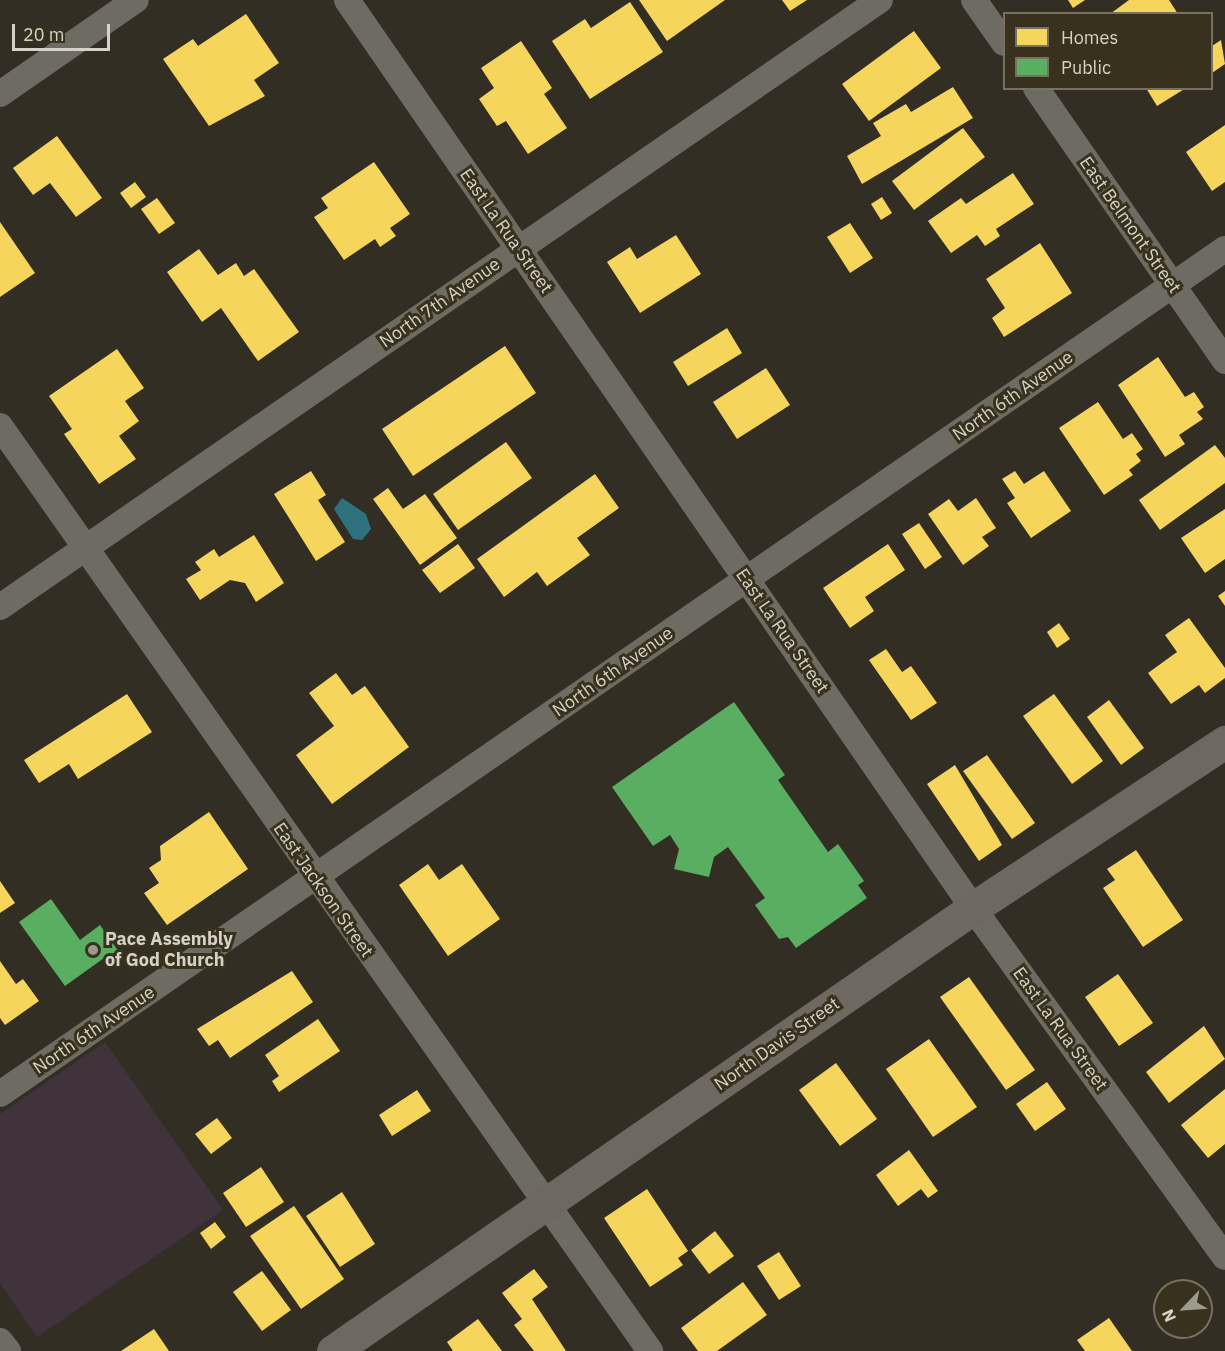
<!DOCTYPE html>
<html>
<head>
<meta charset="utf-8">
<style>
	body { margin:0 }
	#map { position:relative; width:1225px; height:1351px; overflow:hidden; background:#322e24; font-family:"IBM Plex Sans",sans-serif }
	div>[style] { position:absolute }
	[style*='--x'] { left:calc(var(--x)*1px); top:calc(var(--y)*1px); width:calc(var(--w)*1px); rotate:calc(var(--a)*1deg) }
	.commercial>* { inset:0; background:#41333c }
	.water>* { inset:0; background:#2e717f }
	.homes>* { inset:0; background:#f6d55c }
	.public>* { inset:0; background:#5aae61 }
	.minor>* { height:26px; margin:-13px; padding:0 13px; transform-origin:13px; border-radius:13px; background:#6e6b63 }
	.secondary>* { height:33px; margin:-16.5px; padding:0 16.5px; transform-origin:16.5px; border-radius:16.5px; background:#6e6860 }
	.dots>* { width:16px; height:16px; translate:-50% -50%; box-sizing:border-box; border:3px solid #38311e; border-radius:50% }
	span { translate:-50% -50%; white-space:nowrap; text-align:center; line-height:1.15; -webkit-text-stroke:6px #38311e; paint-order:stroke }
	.street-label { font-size:18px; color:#d7d2c7 }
	.poi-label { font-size:18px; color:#d7d2c7; font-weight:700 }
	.left { translate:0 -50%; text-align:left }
	.legend { position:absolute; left:1003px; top:12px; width:210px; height:78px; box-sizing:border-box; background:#38311e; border:2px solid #787162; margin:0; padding:8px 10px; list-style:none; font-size:18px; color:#d7d2c7 }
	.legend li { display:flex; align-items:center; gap:12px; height:30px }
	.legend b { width:30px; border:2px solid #787162 }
	.north { position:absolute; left:1153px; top:1279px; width:60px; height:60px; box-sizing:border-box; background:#38311e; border:2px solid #787162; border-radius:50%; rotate:245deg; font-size:16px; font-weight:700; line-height:24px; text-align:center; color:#d7d2c7 }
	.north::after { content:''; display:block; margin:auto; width:21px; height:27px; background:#9d998e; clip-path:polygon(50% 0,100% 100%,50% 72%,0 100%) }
	.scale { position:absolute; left:12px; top:24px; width:98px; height:27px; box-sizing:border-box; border:3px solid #d7d2c7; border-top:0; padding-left:8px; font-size:18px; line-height:21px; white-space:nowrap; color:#d7d2c7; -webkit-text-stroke:4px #38311e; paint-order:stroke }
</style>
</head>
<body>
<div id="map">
	<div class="commercial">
		<i style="clip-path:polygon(105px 1042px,223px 1210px,37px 1337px,0 1283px,0 1114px)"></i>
	</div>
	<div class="water">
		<i style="clip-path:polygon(342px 498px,366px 514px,371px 529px,362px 540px,353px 539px,334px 509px)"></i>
	</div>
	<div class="homes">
		<i style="clip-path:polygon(639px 0,725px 0,667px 41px)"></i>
		<i style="clip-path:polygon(782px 0,807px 0,790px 11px)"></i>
		<i style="clip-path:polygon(1068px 0,1085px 0,1073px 8px)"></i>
		<i style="clip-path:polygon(1129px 0,1169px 0,1178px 14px,1110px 14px)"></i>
		<i style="clip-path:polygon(630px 2px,663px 52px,590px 99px,552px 41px,585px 19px,591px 28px)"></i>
		<i style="clip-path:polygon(246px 14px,279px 63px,254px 80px,265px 96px,209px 126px,163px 59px,193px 39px,198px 46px)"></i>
		<i style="clip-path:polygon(914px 31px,941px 68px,869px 121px,842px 84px)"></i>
		<i style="clip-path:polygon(1221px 40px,1225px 64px,1212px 73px,1212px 46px)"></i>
		<i style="clip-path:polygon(521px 41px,552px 88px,544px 94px,567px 128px,528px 154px,506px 121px,497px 126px,479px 99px,494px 88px,481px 68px)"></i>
		<i style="clip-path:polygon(953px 87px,973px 118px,862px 184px,847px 156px,881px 136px,873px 123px,906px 104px,911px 112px)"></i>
		<i style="clip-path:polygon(1146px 88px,1186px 88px,1157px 106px)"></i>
		<i style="clip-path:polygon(1225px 125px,1225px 182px,1212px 191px,1186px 152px)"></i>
		<i style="clip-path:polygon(963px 128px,985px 157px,914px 210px,892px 181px)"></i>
		<i style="clip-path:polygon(57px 136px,102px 198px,76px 217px,50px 183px,33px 195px,13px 168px)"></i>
		<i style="clip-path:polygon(374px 162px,410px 214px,390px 228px,396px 236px,380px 247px,375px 239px,344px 260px,314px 217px,328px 208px,321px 198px)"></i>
		<i style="clip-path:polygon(1013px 173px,1034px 204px,996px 229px,1000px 236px,985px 246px,977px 235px,951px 253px,928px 221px,961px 198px,966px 204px)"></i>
		<i style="clip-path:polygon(135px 182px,146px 197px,131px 208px,120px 193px)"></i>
		<i style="clip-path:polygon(882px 197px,892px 213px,881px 220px,871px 204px)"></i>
		<i style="clip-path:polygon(157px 198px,175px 223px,159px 234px,141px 209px)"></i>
		<i style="clip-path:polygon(0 222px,35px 273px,0 297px)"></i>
		<i style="clip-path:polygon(850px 223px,873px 258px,850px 273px,827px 237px)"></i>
		<i style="clip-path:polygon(676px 235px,701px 274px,640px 313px,607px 262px,630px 247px,637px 259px)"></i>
		<i style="clip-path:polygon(1040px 243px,1072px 293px,1004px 337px,992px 318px,1005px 308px,986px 279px)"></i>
		<i style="clip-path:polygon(199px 249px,218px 275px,236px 263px,244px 276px,254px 269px,299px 332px,258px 361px,221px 308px,202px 322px,167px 272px)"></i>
		<i style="clip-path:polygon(727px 328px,742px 353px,688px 386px,673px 362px)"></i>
		<i style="clip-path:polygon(505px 346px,536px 393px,413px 476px,382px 429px)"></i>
		<i style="clip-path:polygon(117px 349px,144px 388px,125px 401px,139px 421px,119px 436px,136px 459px,99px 484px,64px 434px,72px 429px,49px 396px)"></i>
		<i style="clip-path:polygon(1158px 357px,1185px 397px,1194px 392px,1204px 407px,1197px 412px,1203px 419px,1179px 435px,1185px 444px,1165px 457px,1118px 385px)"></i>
		<i style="clip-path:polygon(766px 368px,790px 405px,737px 439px,713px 402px)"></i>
		<i style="clip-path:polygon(1098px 402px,1123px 439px,1132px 433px,1143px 449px,1136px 454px,1141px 461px,1129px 470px,1133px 475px,1104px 495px,1059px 428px)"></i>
		<i style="clip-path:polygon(506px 442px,532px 478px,458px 530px,433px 494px)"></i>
		<i style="clip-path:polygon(1215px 445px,1225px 458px,1225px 483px,1160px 530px,1139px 500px)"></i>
		<i style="clip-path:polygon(311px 471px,326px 495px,318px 500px,345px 542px,316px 561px,274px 494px)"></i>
		<i style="clip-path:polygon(1015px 471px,1024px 484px,1044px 471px,1071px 511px,1031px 538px,1007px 503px,1015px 498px,1002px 479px)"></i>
		<i style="clip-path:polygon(595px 474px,619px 508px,577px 538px,590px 555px,547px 586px,537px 572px,504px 597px,477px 559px)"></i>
		<i style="clip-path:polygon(388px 488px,403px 509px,425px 494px,457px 538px,420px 565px,373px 499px)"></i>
		<i style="clip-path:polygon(976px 498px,996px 528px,982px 537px,989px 546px,963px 565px,928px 514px,949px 499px,958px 511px)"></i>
		<i style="clip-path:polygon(1225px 509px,1225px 559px,1205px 573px,1181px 538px)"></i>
		<i style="clip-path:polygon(919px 523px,942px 557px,925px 569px,902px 534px)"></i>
		<i style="clip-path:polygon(254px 535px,284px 583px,256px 602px,245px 583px,230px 580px,200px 600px,186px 579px,201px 570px,195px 562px,214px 549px,219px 557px)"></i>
		<i style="clip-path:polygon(458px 544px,475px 568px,440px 593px,422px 570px)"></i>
		<i style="clip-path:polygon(888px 544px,905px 570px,865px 597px,874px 611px,850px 628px,823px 588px)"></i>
		<i style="clip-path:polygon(1225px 591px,1225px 606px,1218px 596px)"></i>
		<i style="clip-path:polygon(1189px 618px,1225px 668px,1225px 678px,1205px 693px,1199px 685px,1171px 704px,1148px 673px,1177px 652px,1165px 635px)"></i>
		<i style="clip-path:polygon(1059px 623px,1070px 639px,1057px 648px,1047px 632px)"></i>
		<i style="clip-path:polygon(886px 649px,902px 672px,911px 666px,937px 703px,911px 720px,869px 660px)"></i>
		<i style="clip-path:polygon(336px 673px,352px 695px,365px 686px,409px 747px,332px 804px,296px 755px,334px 726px,309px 693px)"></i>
		<i style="clip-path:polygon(127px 694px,152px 732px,78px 779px,69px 764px,39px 783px,24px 760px)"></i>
		<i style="clip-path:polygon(1054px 694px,1103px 761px,1072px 784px,1023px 716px)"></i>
		<i style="clip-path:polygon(1109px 700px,1144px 748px,1121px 765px,1087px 717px)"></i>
		<i style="clip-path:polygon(987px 755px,1035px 823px,1012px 839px,963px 771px)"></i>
		<i style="clip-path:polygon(955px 765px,1002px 845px,979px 861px,927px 784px)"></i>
		<i style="clip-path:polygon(209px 812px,248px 869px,167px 925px,144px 893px,159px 883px,149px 868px,161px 860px,160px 846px)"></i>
		<i style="clip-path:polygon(1136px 850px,1183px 920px,1143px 947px,1103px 888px,1115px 880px,1107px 869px)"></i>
		<i style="clip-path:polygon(428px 864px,439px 880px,462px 864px,500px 919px,448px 956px,399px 885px)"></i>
		<i style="clip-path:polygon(0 881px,15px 903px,0 913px)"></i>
		<i style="clip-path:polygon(0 961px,16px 984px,23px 979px,39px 1001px,5px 1025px,0 1018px)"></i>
		<i style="clip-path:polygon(292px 971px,313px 1002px,230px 1058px,218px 1040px,209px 1046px,197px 1029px)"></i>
		<i style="clip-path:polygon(1118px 974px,1153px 1023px,1119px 1046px,1085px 997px)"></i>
		<i style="clip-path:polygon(969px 977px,1035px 1070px,1006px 1090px,940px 997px)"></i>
		<i style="clip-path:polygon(318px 1019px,340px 1051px,279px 1092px,272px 1081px,279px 1076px,265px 1055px)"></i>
		<i style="clip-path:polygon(1204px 1026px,1225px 1059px,1169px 1103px,1146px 1072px)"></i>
		<i style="clip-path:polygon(929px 1039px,977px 1107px,933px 1137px,886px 1069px)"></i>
		<i style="clip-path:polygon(836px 1063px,877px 1119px,840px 1146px,799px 1090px)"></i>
		<i style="clip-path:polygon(1047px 1082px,1066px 1109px,1035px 1131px,1016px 1104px)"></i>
		<i style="clip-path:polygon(1225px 1089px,1225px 1144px,1208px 1158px,1181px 1125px)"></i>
		<i style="clip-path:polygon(417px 1090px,431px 1111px,392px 1136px,379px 1115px)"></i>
		<i style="clip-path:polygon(217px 1118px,232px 1138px,211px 1154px,195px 1134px)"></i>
		<i style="clip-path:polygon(909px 1150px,938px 1191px,928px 1198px,921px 1189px,898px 1206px,876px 1175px)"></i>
		<i style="clip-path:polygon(261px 1167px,284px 1202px,246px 1227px,223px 1193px)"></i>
		<i style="clip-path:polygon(647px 1189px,688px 1251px,678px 1258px,683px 1265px,650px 1287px,604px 1218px)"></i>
		<i style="clip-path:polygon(342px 1192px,375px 1244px,340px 1267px,306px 1216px)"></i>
		<i style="clip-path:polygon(294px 1206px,344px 1279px,301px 1309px,250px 1236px)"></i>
		<i style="clip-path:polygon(215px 1222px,226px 1237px,211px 1249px,200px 1233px)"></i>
		<i style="clip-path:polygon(715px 1231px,734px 1256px,709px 1274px,691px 1250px)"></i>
		<i style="clip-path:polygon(779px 1252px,801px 1286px,779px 1300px,757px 1266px)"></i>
		<i style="clip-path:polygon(534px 1269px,548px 1287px,532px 1299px,566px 1351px,534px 1351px,514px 1325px,522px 1319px,502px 1293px)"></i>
		<i style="clip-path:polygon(262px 1271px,291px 1310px,262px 1331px,233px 1292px)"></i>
		<i style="clip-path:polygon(743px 1282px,767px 1315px,717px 1351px,698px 1351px,681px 1328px)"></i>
		<i style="clip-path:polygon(1109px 1318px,1132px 1351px,1085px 1351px,1077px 1340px)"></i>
		<i style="clip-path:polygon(478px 1319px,502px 1351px,453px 1351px,447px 1342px)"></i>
		<i style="clip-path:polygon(154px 1329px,169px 1351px,121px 1351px)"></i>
	</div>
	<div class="public">
		<i style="clip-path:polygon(734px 702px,785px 775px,778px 780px,828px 852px,838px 844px,864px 881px,858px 885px,867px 898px,796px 948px,788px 937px,779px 939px,755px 905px,765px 898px,728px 847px,714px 857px,709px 877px,674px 869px,679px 849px,670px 835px,653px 846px,612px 787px)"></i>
		<i style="clip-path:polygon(51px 899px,80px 940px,100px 925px,121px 955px,108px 964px,104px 958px,65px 986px,19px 922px)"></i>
	</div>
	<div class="minor">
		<i style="--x:347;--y:0;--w:1103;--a:55.42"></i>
		<i style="--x:973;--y:908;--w:430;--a:54.2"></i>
		<i style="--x:974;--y:0;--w:52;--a:55.1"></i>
		<i style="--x:1036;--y:88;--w:332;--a:55.3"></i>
		<i style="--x:0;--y:94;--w:165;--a:-34.7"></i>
		<i style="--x:0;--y:426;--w:1131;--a:54.9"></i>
		<i style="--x:0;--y:607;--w:1069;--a:-34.6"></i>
		<i style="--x:0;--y:1094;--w:1488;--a:-34.6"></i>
		<i style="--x:0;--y:1341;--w:13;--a:51"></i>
	</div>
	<div class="secondary">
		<i style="--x:333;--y:1351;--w:778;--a:-34.69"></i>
		<i style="--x:973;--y:908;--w:302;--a:-33.4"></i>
	</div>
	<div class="dots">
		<i style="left:93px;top:950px;background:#9d998e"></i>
	</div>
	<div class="street-label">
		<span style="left:1130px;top:225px;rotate:55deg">East Belmont Street</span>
		<span style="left:506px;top:231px;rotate:55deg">East La Rua Street</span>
		<span style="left:440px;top:303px;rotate:-35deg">North 7th Avenue</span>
		<span style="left:1013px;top:396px;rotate:-35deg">North 6th Avenue</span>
		<span style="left:782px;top:631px;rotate:55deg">East La Rua Street</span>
		<span style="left:613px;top:672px;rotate:-35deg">North 6th Avenue</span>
		<span style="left:323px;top:890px;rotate:55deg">East Jackson Street</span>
		<span style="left:1060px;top:1029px;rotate:54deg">East La Rua Street</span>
		<span style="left:94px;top:1030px;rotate:-34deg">North 6th Avenue</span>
		<span style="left:777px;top:1044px;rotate:-35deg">North Davis Street</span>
	</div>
	<div class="poi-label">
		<span class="left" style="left:105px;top:950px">Pace Assembly<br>of God Church</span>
	</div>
	<ul class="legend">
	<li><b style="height:16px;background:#f6d55c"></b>Homes</li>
	<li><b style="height:16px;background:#5aae61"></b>Public</li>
	</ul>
	<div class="north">N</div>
	<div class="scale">20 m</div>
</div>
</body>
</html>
